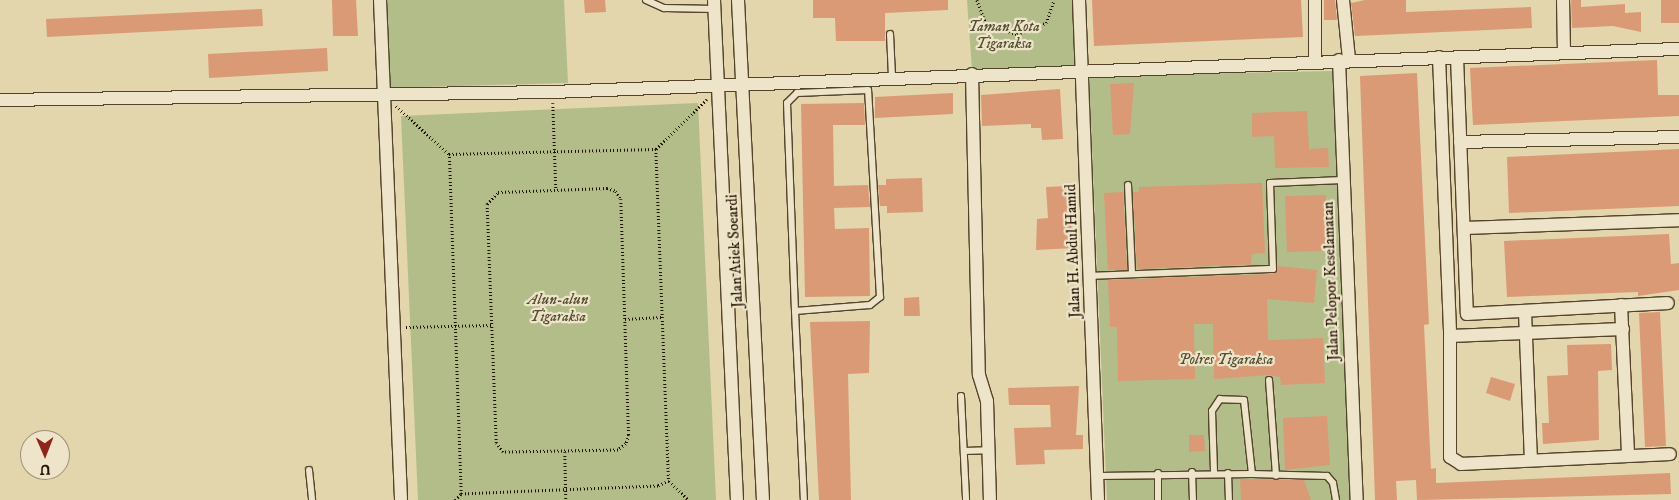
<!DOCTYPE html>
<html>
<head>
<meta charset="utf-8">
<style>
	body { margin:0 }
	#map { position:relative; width:1679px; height:500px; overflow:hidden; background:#e3d5ac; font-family:"IM FELL DW Pica",serif }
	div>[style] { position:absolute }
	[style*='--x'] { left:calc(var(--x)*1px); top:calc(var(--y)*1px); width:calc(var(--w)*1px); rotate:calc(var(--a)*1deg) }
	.green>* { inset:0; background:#b3bd8a }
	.building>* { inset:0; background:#da9a76 }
	.path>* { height:2.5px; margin-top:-1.25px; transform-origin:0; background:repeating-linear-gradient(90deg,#231200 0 1px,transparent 0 3.5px) }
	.roads { filter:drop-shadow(1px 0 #53432b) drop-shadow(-1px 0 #53432b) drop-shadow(0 1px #53432b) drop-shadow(0 -1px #53432b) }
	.service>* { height:6px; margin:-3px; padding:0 3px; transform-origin:3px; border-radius:3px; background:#ede4c9 }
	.minor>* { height:12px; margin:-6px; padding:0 6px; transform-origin:6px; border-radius:6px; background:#ede4c9 }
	span { translate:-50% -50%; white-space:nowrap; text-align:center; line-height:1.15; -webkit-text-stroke:4.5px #ede4c9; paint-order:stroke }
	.park-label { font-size:15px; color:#554e30; font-style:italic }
	.street-label { font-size:15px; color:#231200 }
	.north { position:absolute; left:20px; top:430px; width:50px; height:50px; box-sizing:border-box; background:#ede4c9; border:1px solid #9c9079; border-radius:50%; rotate:179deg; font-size:14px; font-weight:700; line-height:20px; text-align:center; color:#231200 }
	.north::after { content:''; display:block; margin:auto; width:18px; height:22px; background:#8f2418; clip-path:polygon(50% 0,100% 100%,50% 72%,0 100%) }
</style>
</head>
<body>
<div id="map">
	<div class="green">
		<i style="clip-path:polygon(384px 0,564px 0,568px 83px,388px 88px)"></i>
		<i style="clip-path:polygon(967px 0,1079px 0,1081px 66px,972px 70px)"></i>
		<i style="clip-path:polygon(1333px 71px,1358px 500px,1107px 500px,1089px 76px)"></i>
		<i style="clip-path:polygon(698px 103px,716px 500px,418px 500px,401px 116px)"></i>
	</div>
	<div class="building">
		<i style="clip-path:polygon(332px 0,356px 0,358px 36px,333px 36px)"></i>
		<i style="clip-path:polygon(584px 0,605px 0,606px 12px,585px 13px)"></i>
		<i style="clip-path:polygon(813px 0,948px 0,948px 10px,885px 13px,885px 41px,836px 41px,835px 18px,813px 18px)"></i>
		<i style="clip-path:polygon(1092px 0,1301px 0,1303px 37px,1094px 46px)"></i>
		<i style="clip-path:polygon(1324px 0,1335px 0,1337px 20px,1324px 20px)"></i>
		<i style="clip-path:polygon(1365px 0,1406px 0,1406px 12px,1531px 7px,1532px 28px,1355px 36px,1351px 3px)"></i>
		<i style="clip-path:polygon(1571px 0,1581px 0,1581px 7px,1625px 4px,1625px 13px,1641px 12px,1641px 32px,1613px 26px,1572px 28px)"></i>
		<i style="clip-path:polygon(1661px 0,1679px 0,1679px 23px,1661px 23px)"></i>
		<i style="clip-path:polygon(262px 9px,263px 26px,47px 37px,46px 19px)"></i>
		<i style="clip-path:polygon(327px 48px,328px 71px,209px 78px,208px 54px)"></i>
		<i style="clip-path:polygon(1657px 60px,1658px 95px,1679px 95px,1679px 116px,1473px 125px,1470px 68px)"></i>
		<i style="clip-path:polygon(1417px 73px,1429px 324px,1424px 325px,1431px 469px,1436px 468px,1436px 483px,1670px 473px,1671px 494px,1417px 500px,1416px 480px,1396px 481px,1397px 500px,1375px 500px,1360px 76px)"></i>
		<i style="clip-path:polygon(1134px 83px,1130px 134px,1113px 135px,1110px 84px)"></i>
		<i style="clip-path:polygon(1060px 89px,1063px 139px,1042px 140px,1041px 128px,1031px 128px,1031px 124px,982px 126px,981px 95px)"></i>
		<i style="clip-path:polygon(953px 93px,953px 114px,875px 118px,875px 97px)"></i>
		<i style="clip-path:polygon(864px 103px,865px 125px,833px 125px,834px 186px,868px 185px,870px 207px,834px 208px,835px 229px,869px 228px,870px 296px,805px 297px,801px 104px)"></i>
		<i style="clip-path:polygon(1307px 111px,1309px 149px,1328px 148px,1329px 167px,1275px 168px,1274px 136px,1252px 137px,1252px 113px)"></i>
		<i style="clip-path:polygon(1679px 149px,1679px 206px,1509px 213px,1507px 157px)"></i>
		<i style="clip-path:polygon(922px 178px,923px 212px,887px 213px,887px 206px,880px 206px,878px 185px,886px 185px,886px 179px)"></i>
		<i style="clip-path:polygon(1262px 183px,1265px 253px,1252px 254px,1251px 264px,1260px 264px,1137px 269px,1133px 192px,1139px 192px,1139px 187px)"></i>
		<i style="clip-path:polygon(1067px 186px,1074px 248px,1036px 250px,1037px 219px,1048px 218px,1046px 187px)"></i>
		<i style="clip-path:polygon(1123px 192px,1127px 270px,1108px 270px,1104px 193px)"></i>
		<i style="clip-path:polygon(1326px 195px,1327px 251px,1287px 252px,1285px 196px)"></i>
		<i style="clip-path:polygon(1669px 234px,1671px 264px,1679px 263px,1679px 290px,1638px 296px,1638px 292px,1507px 297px,1504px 241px)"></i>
		<i style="clip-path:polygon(1278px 266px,1317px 270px,1314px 303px,1267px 299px,1268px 340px,1323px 338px,1325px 383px,1281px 385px,1280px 377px,1269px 375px,1214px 379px,1213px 324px,1194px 324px,1195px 379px,1118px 381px,1117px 327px,1110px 327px,1108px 280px,1273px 274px)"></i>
		<i style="clip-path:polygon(919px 297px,920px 316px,904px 316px,904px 298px)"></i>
		<i style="clip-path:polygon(1660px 312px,1666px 446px,1645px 447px,1639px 313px)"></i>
		<i style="clip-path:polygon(870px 321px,869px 373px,848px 374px,851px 500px,819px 500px,810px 322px)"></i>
		<i style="clip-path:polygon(1611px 344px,1612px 370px,1598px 371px,1599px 440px,1543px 444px,1542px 423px,1549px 423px,1547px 376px,1568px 375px,1567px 345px)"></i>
		<i style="clip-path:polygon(1491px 377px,1515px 384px,1510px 401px,1486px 393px)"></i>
		<i style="clip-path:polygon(1079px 386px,1076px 435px,1083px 435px,1083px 449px,1044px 450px,1045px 464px,1016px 465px,1014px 428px,1051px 427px,1050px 405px,1009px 405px,1008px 388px)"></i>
		<i style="clip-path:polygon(1327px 416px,1330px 465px,1285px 470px,1283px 418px)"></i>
		<i style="clip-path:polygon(1189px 435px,1204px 435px,1205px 451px,1189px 452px)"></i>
		<i style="clip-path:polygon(1240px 479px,1304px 480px,1311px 500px,1241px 500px)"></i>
	</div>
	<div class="path">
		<i style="--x:977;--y:0;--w:25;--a:69"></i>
		<i style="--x:986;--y:23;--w:33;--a:20"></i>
		<i style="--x:1017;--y:34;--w:31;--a:-21"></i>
		<i style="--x:1046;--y:23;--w:24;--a:-71"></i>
		<i style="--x:553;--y:103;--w:86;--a:88"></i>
		<i style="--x:396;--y:106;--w:72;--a:42.2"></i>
		<i style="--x:656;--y:149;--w:332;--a:87.8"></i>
		<i style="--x:669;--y:481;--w:12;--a:156"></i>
		<i style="--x:658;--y:486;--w:197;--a:177.7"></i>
		<i style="--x:461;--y:494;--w:340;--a:-92"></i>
		<i style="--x:449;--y:154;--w:207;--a:-1.4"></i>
		<i style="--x:656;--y:149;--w:71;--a:-44.4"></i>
		<i style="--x:607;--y:188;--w:9;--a:18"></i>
		<i style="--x:616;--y:191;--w:9;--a:58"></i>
		<i style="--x:621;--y:199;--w:236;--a:88.1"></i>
		<i style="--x:629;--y:435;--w:9;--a:108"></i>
		<i style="--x:626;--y:444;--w:10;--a:143"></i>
		<i style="--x:618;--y:450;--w:115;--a:179"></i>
		<i style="--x:503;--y:452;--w:11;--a:-128"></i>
		<i style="--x:496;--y:443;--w:239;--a:-92.2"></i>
		<i style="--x:487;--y:204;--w:16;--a:-47"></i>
		<i style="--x:498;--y:192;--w:109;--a:-2.1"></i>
		<i style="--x:625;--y:319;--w:37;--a:-3"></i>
		<i style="--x:406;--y:327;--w:86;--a:-1.3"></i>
		<i style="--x:565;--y:452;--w:48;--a:88.8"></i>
		<i style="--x:669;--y:481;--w:28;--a:44"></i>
		<i style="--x:455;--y:500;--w:8;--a:-45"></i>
	</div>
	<div class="roads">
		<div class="service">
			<i style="--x:646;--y:0;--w:20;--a:24"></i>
			<i style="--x:664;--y:8;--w:51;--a:1.1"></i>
			<i style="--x:890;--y:34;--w:43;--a:87.3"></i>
			<i style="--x:1128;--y:185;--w:89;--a:87.4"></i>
			<i style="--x:1090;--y:276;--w:183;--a:-2.2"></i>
			<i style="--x:1273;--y:269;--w:86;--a:-92"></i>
			<i style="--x:1270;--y:183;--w:73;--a:-2.4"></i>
			<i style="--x:795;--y:311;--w:75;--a:-4.6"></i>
			<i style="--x:870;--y:305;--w:13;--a:-39"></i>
			<i style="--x:880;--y:297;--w:207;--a:-93.3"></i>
			<i style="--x:868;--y:90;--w:71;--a:177.6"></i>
			<i style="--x:797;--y:93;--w:14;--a:135"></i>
			<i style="--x:787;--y:103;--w:208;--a:87.8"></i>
			<i style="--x:795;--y:311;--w:189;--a:87.3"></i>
			<i style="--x:1269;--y:380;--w:96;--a:85.8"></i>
			<i style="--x:961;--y:396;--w:104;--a:87.2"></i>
			<i style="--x:964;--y:451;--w:24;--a:-2"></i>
			<i style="--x:309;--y:470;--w:30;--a:84"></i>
			<i style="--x:1192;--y:472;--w:28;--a:88"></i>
			<i style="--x:1158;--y:473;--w:27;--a:90"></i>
			<i style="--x:1228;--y:473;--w:27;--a:88"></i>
			<i style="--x:1252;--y:474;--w:75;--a:1.5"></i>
			<i style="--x:1327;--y:476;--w:9;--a:49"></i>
			<i style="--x:1333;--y:483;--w:17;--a:80"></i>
			<i style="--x:1098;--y:476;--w:154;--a:-0.7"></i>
			<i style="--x:1252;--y:474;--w:74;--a:-96.2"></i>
			<i style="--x:1244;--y:400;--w:24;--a:-178"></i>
			<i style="--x:1220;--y:399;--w:14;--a:124"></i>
			<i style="--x:1212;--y:411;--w:61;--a:88.1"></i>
		</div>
		<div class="minor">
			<i style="--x:380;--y:0;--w:500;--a:87.59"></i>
			<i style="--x:714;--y:0;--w:501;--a:87.37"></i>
			<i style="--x:738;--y:0;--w:501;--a:87.14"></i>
			<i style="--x:1079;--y:0;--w:500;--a:87.82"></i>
			<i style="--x:1343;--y:0;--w:59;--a:84.2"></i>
			<i style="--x:1563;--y:0;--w:51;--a:88.9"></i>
			<i style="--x:1439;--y:57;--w:279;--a:87.7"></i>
			<i style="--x:1457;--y:57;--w:257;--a:87.8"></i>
			<i style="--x:1467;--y:314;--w:201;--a:-3.1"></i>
			<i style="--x:1315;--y:60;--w:60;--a:-90"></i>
			<i style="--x:1339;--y:60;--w:440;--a:87.7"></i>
			<i style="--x:972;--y:74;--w:301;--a:88.7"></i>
			<i style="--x:979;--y:375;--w:27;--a:73"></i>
			<i style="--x:987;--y:401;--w:99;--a:88.3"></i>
			<i style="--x:0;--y:100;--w:552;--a:-0.83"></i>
			<i style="--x:552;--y:92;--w:1128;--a:-2.19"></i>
			<i style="--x:1460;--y:142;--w:219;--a:-1.3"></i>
			<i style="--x:1464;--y:228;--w:215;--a:-2.1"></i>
			<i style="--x:1621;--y:305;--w:151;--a:87.3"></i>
			<i style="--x:1525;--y:312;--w:147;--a:87.7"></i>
			<i style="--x:1623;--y:329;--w:173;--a:177.7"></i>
			<i style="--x:1450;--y:336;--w:121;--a:90"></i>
			<i style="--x:1450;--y:457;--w:13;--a:32"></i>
			<i style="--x:1461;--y:464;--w:209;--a:-2.7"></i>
		</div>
	</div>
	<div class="park-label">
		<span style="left:1004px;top:35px">Taman Kota<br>Tigaraksa</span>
		<span style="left:558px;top:308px">Alun-alun<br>Tigaraksa</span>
		<span style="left:1226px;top:360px">Polres Tigaraksa</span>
	</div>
	<div class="street-label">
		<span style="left:735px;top:251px;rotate:-93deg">Jalan Atiek Soeardi</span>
		<span style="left:1073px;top:251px;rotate:-92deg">Jalan H. Abdul Hamid</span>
		<span style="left:1331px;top:281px;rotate:-92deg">Jalan Pelopor Keselamatan</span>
	</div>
	<div class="north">U</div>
</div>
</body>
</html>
